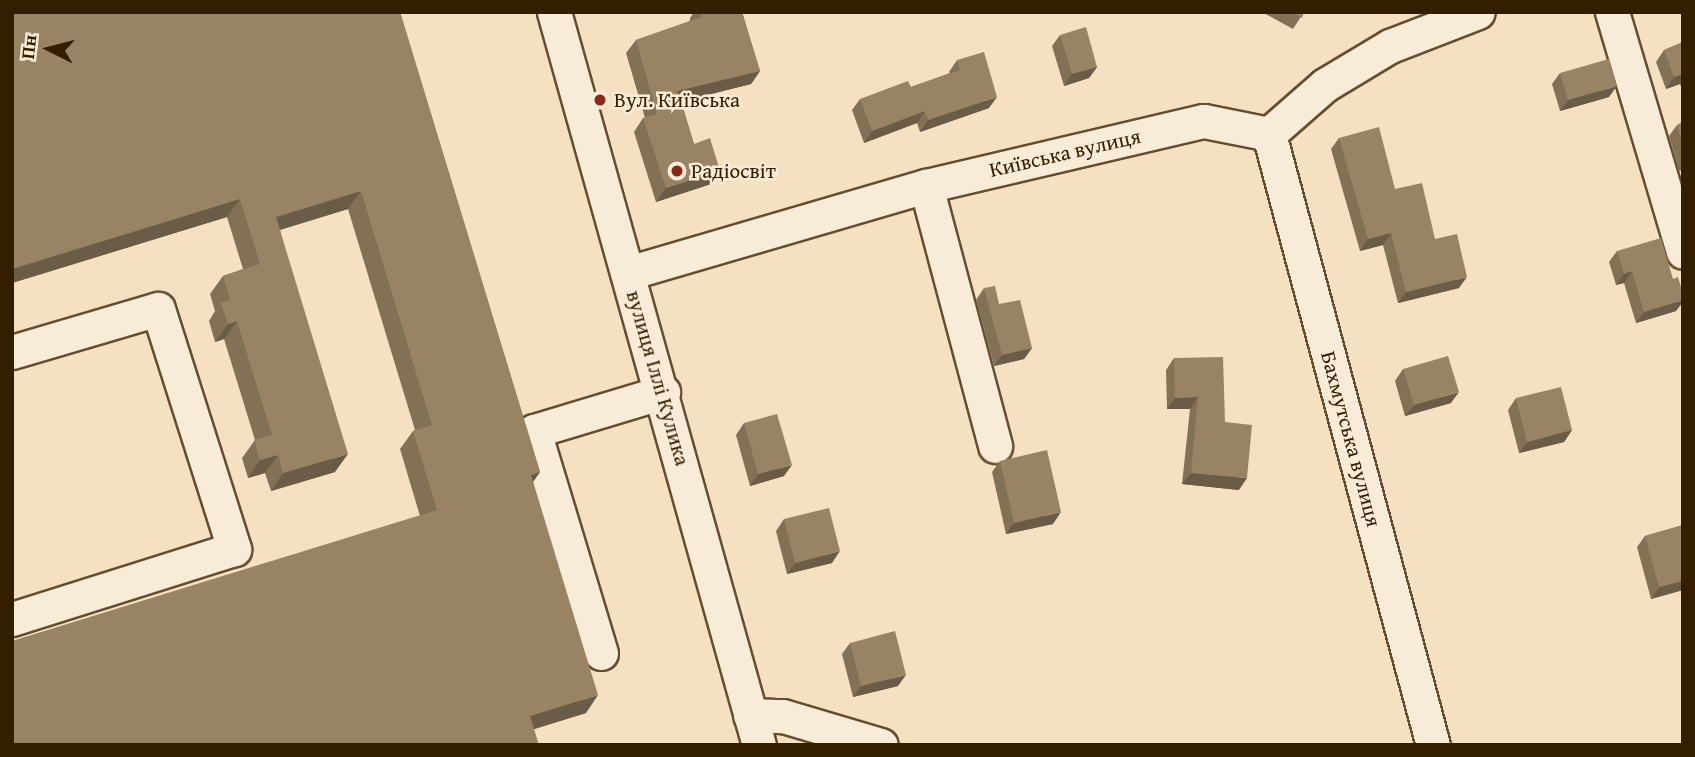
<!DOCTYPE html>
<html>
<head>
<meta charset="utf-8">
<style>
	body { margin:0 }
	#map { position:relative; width:1695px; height:757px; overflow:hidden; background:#f5e0c2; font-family:"Gentium Book Plus",serif }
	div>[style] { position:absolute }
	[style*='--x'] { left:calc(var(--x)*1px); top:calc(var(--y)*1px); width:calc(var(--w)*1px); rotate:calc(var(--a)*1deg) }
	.roads { filter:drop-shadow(2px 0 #644e30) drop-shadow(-2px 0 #644e30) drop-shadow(0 2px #644e30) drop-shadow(0 -2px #644e30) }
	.minor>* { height:33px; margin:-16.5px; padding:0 16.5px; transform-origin:16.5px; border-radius:16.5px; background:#f8ebd7 }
	.wall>* { inset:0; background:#837157 }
	.shaded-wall>* { inset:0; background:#6a5c47 }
	.building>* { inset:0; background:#988365 }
	.dots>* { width:19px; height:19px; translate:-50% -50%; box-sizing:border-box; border:4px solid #f8ebd7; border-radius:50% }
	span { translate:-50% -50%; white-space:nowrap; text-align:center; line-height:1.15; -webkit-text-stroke:5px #f8ebd7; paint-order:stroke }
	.poi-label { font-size:21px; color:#341e00 }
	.left { translate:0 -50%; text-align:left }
	.street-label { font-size:21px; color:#341e00 }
	.frame { position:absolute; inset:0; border:14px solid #341e00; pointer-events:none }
	.north { position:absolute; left:14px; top:14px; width:70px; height:70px; -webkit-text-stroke:5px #f8ebd7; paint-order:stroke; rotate:276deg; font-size:19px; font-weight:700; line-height:28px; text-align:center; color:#341e00 }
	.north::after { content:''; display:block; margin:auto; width:24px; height:32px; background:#341e00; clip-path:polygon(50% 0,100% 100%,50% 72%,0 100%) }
</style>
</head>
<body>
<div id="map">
	<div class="roads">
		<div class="minor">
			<i style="--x:554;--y:12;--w:761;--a:74.38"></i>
			<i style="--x:1612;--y:12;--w:250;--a:73.5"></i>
			<i style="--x:1269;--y:134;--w:633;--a:74.98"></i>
			<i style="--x:926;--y:186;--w:269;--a:75.1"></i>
			<i style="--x:628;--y:273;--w:310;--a:-16.3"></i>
			<i style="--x:926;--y:186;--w:285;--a:-13.2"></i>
			<i style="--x:1204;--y:121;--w:66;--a:11.3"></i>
			<i style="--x:1269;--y:134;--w:74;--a:-41.2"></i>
			<i style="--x:1325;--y:85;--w:76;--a:-31"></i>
			<i style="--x:1390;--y:46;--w:94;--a:-21.1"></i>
			<i style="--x:12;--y:352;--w:152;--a:-16.4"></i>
			<i style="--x:158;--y:309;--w:252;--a:72.4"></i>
			<i style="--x:234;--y:549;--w:233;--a:162.5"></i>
			<i style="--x:601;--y:653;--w:232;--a:-106.8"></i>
			<i style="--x:534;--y:431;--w:135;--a:-16.8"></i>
			<i style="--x:750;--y:715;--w:33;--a:2"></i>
			<i style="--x:783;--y:716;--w:102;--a:16.5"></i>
		</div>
	</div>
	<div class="wall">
		<i style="clip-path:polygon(12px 12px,400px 12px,540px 472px,533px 482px,586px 713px,534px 729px,420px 516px,400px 449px,413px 431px,415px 430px,348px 209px,280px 230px,335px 472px,271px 491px,265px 473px,248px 478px,242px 458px,255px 440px,224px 339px,215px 342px,209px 321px,215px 311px,210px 294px,223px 276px,243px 269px,227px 217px,12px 283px)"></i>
		<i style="clip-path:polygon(694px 12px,742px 12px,760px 71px,751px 84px,681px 101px,694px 144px,711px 184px,656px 202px,634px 132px,643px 118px,645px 118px,626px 53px,636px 40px,690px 21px,690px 18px)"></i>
		<i style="clip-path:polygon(1262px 12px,1304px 12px,1293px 29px)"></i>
		<i style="clip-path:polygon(1060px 35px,1097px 67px,1089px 78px,1064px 86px,1052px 46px)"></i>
		<i style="clip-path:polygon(1683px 42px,1683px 92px,1680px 84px,1666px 89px,1656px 62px,1664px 50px)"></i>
		<i style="clip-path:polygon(957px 60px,989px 108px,920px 132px,917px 123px,864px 143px,852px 110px,860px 99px,911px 87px,950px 73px,949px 72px)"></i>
		<i style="clip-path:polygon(1560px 73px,1609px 97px,1560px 111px,1552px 84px)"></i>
		<i style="clip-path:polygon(1683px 122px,1683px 170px,1679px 171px,1669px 136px,1677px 125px)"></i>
		<i style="clip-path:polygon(1339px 138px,1395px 189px,1435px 239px,1459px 288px,1398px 303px,1383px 245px,1360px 251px,1331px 149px)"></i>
		<i style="clip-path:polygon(1617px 251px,1673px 279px,1676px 311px,1636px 323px,1624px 283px,1616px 285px,1609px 262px)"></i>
		<i style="clip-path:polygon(984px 288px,999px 304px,1032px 348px,1024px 359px,994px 366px,976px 300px)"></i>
		<i style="clip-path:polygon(1174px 358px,1225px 422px,1239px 490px,1182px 484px,1190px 409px,1167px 409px,1166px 370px)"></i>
		<i style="clip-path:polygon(1403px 369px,1451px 403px,1405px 416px,1395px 381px)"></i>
		<i style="clip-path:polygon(1516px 398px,1572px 430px,1564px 442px,1519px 453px,1508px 410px)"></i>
		<i style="clip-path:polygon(744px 423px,784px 476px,750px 486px,736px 435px)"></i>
		<i style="clip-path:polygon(1000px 461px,1053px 524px,1006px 534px,992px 472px)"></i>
		<i style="clip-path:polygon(784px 519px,832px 563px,787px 574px,776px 531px)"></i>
		<i style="clip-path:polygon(1683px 525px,1683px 590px,1651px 599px,1637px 547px,1645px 536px)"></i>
		<i style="clip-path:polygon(850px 643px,898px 686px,853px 697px,842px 654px)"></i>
	</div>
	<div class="shaded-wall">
		<i style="clip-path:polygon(1097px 67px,1089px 78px,1064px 86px,1072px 74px)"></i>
		<i style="clip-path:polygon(760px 71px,751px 84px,668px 105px,677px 91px)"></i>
		<i style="clip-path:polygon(1683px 74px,1683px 80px,1680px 84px,1666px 89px,1674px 77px)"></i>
		<i style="clip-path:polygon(1617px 86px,1609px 97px,1560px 111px,1568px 100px)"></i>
		<i style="clip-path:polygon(997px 97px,989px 108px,920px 132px,928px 120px)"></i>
		<i style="clip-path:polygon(925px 111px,917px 123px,864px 143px,872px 131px)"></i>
		<i style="clip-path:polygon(720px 171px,711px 184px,656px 202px,666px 188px)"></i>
		<i style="clip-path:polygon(361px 191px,348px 209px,263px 235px,276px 217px)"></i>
		<i style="clip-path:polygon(240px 199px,227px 217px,12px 283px,12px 269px)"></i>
		<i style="clip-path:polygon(1391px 233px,1383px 245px,1360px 251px,1368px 239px)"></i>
		<i style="clip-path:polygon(1632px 271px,1624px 283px,1616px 285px,1624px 274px)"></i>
		<i style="clip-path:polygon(1467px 277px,1459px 288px,1398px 303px,1406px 292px)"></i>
		<i style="clip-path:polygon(1683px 300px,1683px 302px,1676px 311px,1636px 323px,1644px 312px)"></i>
		<i style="clip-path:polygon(237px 321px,224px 339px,215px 342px,228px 324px)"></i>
		<i style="clip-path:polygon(1032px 348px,1024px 359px,994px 366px,1002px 355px)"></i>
		<i style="clip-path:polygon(1459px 392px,1451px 403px,1405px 416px,1414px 405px)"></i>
		<i style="clip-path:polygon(1198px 397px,1190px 409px,1167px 409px,1175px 398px)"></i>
		<i style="clip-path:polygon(1572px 430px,1564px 442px,1519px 453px,1527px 442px)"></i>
		<i style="clip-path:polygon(348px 454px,335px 472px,271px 491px,283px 473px)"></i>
		<i style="clip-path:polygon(278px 455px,265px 473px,248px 478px,260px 460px)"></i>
		<i style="clip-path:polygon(792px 465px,784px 476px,750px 486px,758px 474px)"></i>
		<i style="clip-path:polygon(540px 472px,527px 490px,531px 475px)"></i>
		<i style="clip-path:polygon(1191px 473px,1247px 478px,1239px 490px,1182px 484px)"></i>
		<i style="clip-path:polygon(1061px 512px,1053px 524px,1006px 534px,1014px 523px)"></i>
		<i style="clip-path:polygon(840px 551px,832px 563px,787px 574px,795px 563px)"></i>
		<i style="clip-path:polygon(1683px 581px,1683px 590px,1651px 599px,1659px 587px)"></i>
		<i style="clip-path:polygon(906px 675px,898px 686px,853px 697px,861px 686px)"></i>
		<i style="clip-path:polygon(598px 695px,586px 713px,518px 734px,530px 716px)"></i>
	</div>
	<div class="building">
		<i style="clip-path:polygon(12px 12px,400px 12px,540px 472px,531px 475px,598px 695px,530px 716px,539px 745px,12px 745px,12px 641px,437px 510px,413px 431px,432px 425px,361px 191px,276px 217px,348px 454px,283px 473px,278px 455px,260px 460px,254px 440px,272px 435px,237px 321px,228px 324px,221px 303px,230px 300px,223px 276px,260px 264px,240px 199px,12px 269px)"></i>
		<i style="clip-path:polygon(701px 12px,742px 12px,760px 71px,677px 91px,694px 144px,710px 138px,720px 171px,666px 188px,643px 118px,657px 114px,636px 40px,702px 17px)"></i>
		<i style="clip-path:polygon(1291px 12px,1304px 12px,1302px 18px)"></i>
		<i style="clip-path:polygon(1086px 27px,1097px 67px,1072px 74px,1060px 35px)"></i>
		<i style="clip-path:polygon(1683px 42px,1683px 74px,1674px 77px,1664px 50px)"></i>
		<i style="clip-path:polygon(984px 52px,997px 97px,928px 120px,925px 111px,872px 131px,860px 99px,908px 81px,911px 87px,960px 70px,957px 60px)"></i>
		<i style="clip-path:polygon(1609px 59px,1617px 86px,1568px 100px,1560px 73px)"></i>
		<i style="clip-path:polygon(1683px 122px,1683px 144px,1677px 125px)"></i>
		<i style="clip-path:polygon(1379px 127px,1395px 189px,1422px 183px,1435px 239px,1457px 234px,1467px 277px,1406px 292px,1391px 233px,1368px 239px,1339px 138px)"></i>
		<i style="clip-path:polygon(1661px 238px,1673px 279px,1678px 277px,1683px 294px,1683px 300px,1644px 312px,1632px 271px,1624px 274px,1617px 251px)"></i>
		<i style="clip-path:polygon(995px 286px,999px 304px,1020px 300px,1032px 348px,1002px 355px,984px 288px)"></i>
		<i style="clip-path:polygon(1448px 356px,1459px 392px,1414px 405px,1403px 369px)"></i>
		<i style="clip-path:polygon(1223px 357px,1225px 422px,1252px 425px,1247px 478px,1191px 473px,1198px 397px,1175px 398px,1174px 358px)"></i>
		<i style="clip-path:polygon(1561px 387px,1572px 430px,1527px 442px,1516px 398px)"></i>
		<i style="clip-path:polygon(777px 414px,792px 465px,758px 474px,744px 423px)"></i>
		<i style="clip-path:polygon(1047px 450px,1061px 512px,1014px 523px,1000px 461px)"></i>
		<i style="clip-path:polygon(829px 508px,840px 551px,795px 563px,784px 519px)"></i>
		<i style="clip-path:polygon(1683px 525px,1683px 581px,1659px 587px,1645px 536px)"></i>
		<i style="clip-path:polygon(895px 631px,906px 675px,861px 686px,850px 643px)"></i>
	</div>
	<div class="dots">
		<i style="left:600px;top:100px;background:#8f2418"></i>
		<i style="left:677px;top:171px;background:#8f2418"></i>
	</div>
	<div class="poi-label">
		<span class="left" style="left:614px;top:100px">Вул. Київська</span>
		<span class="left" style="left:691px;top:171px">Радіосвіт</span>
	</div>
	<div class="street-label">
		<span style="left:1065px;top:153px;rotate:-13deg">Київська вулиця</span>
		<span style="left:658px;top:378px;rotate:74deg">вулиця Іллі Кулика</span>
		<span style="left:1351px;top:439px;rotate:75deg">Бахмутська вулиця</span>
	</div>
	<div class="frame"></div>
	<div class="north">Пн</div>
</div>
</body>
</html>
